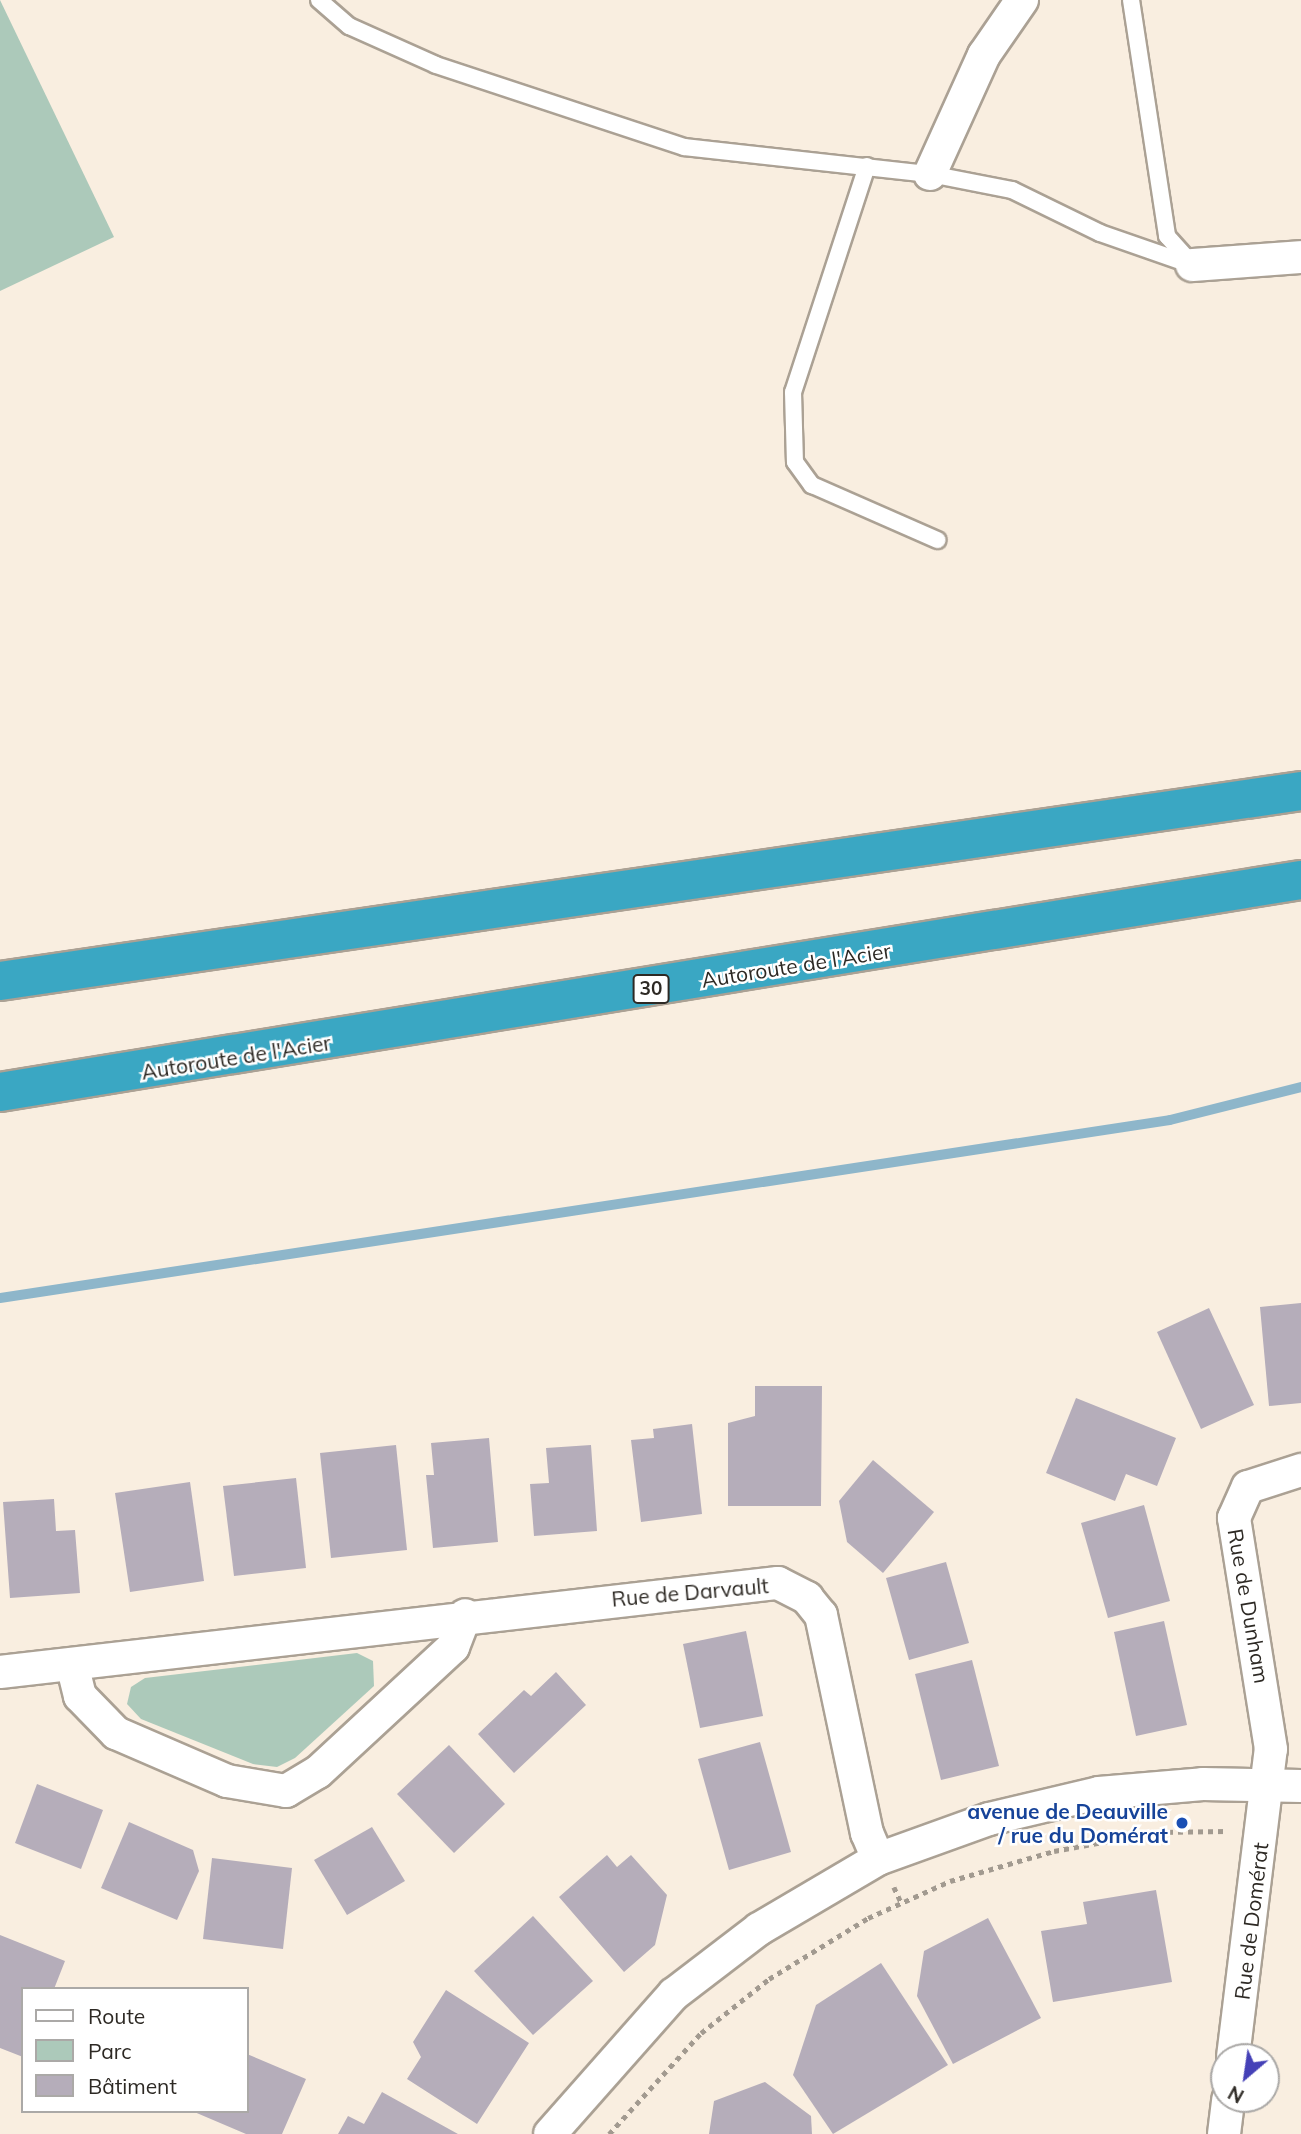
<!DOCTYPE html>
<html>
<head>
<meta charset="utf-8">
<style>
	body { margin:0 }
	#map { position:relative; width:1301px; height:2134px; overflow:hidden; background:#f9eee0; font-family:Mulish,sans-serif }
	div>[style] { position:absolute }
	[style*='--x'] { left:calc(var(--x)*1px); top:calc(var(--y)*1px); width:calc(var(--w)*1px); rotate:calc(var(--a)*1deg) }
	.green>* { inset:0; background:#acc9ba }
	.stream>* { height:10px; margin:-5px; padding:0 5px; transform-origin:5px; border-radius:5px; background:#8eb6ca }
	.building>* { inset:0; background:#b5adba }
	.path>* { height:4.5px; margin-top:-2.25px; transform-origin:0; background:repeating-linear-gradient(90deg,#a29a90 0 5px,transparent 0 10px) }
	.roads { filter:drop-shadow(2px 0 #aba194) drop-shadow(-2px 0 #aba194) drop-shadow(0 2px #aba194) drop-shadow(0 -2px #aba194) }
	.service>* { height:16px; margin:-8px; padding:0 8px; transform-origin:8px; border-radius:8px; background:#fff }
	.minor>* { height:32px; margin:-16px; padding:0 16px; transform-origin:16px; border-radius:16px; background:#fff }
	.motorway>* { height:38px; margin:-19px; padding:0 19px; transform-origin:19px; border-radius:19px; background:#3aa7c3 }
	.dots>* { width:19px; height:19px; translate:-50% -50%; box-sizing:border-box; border:4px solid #fff; border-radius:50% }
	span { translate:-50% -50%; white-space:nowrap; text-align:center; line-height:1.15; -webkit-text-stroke:5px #fff; paint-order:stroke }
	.shield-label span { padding:2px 5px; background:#fff; border:2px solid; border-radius:5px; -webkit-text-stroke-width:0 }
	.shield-label { font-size:19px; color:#2d2924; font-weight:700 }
	.street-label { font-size:21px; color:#2d2924 }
	.transit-label { font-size:21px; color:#164399; font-weight:700 }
	.right { translate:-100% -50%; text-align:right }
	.legend { position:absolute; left:21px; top:1987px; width:228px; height:126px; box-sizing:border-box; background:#fff; border:2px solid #aba9a7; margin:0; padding:9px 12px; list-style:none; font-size:21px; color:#2d2924 }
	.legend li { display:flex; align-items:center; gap:14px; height:35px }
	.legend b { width:35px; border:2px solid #aba9a7 }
	.north { position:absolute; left:1210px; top:2043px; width:70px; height:70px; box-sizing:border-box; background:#fff; border:2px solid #aba9a7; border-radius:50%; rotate:209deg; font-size:19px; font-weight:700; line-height:28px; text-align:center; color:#2d2924 }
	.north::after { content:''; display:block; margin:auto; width:24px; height:32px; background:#4541b7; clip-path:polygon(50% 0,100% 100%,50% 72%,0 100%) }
</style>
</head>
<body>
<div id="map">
	<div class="green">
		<i style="clip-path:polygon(0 0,114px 237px,0 291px)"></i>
		<i style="clip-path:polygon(357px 1653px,373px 1661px,374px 1686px,295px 1758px,277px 1767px,253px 1764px,141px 1719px,127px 1704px,131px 1687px,145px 1678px)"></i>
	</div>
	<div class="stream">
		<i style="--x:0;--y:1298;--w:1183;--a:-8.65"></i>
		<i style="--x:1170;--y:1120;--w:135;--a:-14.1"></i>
	</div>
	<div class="building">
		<i style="clip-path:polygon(1301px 1303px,1301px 1403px,1269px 1406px,1260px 1307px)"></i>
		<i style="clip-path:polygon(1209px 1308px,1254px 1405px,1201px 1429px,1157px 1332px)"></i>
		<i style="clip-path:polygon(755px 1386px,822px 1386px,821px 1506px,728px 1506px,728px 1423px,755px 1416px)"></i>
		<i style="clip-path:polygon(1076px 1398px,1176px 1438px,1157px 1486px,1126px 1474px,1115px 1501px,1046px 1473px)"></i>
		<i style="clip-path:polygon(692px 1424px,702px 1514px,641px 1522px,631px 1440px,654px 1438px,653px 1429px)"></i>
		<i style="clip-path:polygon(489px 1438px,498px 1542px,433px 1548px,426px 1475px,434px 1475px,431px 1443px)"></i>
		<i style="clip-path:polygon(396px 1445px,407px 1550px,331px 1558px,320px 1453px)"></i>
		<i style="clip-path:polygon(591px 1445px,597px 1531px,534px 1536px,530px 1484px,549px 1483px,546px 1448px)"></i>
		<i style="clip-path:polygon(873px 1460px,934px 1512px,883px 1573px,847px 1542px,839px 1501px)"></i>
		<i style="clip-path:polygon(296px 1478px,306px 1568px,234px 1576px,223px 1486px)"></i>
		<i style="clip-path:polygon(190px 1482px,204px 1581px,130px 1592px,115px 1493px)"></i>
		<i style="clip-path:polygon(54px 1499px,56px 1531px,75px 1530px,80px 1593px,10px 1598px,3px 1502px)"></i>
		<i style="clip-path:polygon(1144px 1505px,1170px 1601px,1108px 1618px,1081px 1523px)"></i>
		<i style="clip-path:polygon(946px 1562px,969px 1643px,909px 1660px,886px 1578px)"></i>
		<i style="clip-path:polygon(1164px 1621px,1187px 1725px,1136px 1736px,1114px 1632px)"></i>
		<i style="clip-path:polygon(746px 1631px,763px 1716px,700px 1728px,683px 1644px)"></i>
		<i style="clip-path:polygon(972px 1660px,999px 1766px,941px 1780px,915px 1674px)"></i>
		<i style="clip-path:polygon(556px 1672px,586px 1705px,514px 1773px,478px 1734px,524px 1690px,531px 1696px)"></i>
		<i style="clip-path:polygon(760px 1742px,791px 1852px,729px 1870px,698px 1759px)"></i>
		<i style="clip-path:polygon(449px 1745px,505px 1804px,454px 1853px,397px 1794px)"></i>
		<i style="clip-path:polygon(37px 1784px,103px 1810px,81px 1869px,15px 1843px)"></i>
		<i style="clip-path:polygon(129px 1822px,193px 1850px,199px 1871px,177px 1920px,101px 1888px)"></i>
		<i style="clip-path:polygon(372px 1827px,405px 1881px,347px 1915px,314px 1860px)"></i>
		<i style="clip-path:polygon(607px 1855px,617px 1867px,631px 1855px,667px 1895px,655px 1945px,624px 1972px,559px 1897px)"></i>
		<i style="clip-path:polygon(212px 1858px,292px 1868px,283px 1949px,203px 1939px)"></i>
		<i style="clip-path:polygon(1156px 1890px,1172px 1982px,1053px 2002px,1041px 1931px,1087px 1924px,1083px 1902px)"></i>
		<i style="clip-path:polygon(533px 1916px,593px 1981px,533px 2035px,474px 1971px)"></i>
		<i style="clip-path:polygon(988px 1918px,1041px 2018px,953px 2064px,917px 1996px,924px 1951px)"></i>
		<i style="clip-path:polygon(0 1935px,65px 1961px,54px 1989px,23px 1989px,23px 2057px,0 2048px)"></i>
		<i style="clip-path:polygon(881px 1963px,948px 2065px,833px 2134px,793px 2075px,816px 2005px)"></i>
		<i style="clip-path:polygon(446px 1990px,529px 2043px,477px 2124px,407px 2079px,421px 2057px,413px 2042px)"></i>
		<i style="clip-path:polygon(247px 2054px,306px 2079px,282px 2134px,246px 2134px,192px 2111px,247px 2111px)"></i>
		<i style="clip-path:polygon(765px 2082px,811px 2116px,812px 2134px,709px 2134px,714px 2101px)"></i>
		<i style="clip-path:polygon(382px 2092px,458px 2134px,338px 2134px,348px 2116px,364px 2124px)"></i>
	</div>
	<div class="path">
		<i style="--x:894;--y:1887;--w:17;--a:65"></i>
		<i style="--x:609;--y:2134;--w:137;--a:-47.7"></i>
		<i style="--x:701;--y:2033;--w:87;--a:-38.5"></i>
		<i style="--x:769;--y:1979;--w:116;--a:-31.6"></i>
		<i style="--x:868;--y:1918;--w:90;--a:-24.3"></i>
		<i style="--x:950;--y:1881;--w:108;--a:-16.1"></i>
		<i style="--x:1054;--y:1851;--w:106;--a:-10.4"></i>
		<i style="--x:1158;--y:1832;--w:69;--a:-0.8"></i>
	</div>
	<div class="roads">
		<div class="service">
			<i style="--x:319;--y:0;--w:40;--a:41"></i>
			<i style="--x:349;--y:26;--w:95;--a:24.1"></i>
			<i style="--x:436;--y:65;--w:261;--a:18.3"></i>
			<i style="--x:684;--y:147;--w:247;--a:6.3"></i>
			<i style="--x:930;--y:174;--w:84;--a:11"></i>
			<i style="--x:1012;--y:190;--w:98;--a:26"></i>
			<i style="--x:1100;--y:233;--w:97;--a:19.2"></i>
			<i style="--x:1131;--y:0;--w:239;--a:81.3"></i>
			<i style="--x:1167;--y:236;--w:36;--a:48"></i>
			<i style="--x:867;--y:166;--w:238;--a:108.1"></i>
			<i style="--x:793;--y:392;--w:70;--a:88.4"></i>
			<i style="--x:795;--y:462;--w:29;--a:54"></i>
			<i style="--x:812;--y:485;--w:137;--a:23.7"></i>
		</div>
		<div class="minor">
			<i style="--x:930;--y:174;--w:131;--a:-65.6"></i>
			<i style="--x:984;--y:55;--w:67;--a:-55.4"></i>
			<i style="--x:1192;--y:265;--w:109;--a:-4.2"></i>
			<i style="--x:72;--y:1664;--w:33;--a:76"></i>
			<i style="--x:80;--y:1696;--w:52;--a:45.8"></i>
			<i style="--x:116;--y:1733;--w:121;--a:23.4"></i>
			<i style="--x:227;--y:1781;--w:60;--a:9.6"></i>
			<i style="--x:286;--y:1791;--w:37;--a:-31"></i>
			<i style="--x:318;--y:1772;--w:184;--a:-42.8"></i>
			<i style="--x:453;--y:1647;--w:34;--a:-69"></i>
			<i style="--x:0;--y:1672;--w:783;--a:-6.53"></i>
			<i style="--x:778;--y:1583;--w:33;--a:27"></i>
			<i style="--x:807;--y:1598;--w:22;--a:51"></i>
			<i style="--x:821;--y:1615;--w:223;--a:78.1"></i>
			<i style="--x:867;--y:1833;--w:28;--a:67"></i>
			<i style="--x:1233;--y:2057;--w:310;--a:-83"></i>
			<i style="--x:1271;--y:1749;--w:234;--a:-99.1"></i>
			<i style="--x:1234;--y:1518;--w:34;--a:-66"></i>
			<i style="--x:1248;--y:1487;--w:56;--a:-17.8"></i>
			<i style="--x:550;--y:2134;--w:187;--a:-48.5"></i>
			<i style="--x:674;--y:1994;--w:107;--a:-37.4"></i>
			<i style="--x:759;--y:1929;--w:138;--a:-30.5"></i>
			<i style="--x:878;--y:1859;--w:118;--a:-19.8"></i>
			<i style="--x:989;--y:1819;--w:113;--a:-13.3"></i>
			<i style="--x:1099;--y:1793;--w:104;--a:-4.9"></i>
			<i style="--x:1203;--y:1784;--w:98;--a:1.2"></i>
			<i style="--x:1224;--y:2134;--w:35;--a:-83"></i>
		</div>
		<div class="motorway">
			<i style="--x:0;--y:981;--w:1315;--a:-8.31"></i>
			<i style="--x:0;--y:1092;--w:1318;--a:-9.26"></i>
		</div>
	</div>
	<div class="dots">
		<i style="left:1182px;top:1823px;background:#1a4fb4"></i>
	</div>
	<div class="shield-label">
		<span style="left:651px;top:989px">30</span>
	</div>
	<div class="street-label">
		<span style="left:796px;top:965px;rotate:-9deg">Autoroute de l'Acier</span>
		<span style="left:236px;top:1057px;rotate:-9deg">Autoroute de l'Acier</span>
		<span style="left:690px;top:1592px;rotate:-5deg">Rue de Darvault</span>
		<span style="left:1249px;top:1606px;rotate:80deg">Rue de Dunham</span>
		<span style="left:1251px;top:1921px;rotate:-83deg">Rue de Domérat</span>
	</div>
	<div class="transit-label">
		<span class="right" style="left:1168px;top:1823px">avenue de Deauville<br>/ rue du Domérat</span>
	</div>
	<ul class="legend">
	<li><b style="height:9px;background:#fff"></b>Route</li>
	<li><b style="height:19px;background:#acc9ba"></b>Parc</li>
	<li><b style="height:19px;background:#b5adba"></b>Bâtiment</li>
	</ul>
	<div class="north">N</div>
</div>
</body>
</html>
